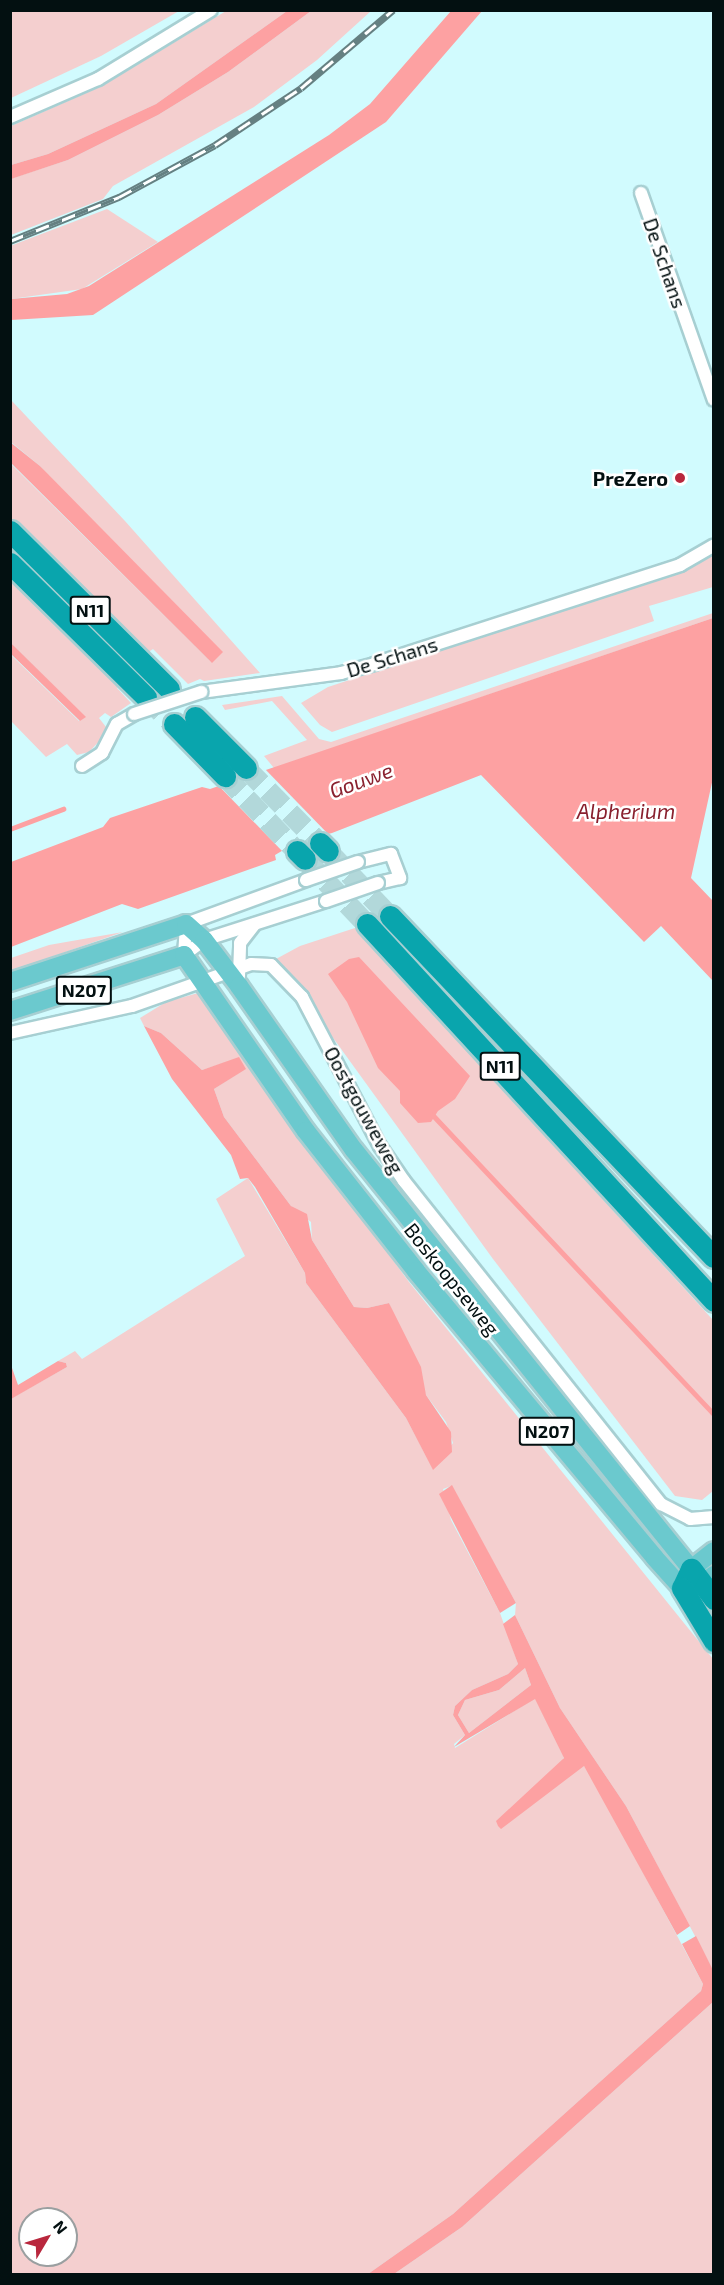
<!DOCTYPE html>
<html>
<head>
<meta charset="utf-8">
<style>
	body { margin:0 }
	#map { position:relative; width:724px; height:2285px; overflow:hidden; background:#d1fbfe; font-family:"Exo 2",sans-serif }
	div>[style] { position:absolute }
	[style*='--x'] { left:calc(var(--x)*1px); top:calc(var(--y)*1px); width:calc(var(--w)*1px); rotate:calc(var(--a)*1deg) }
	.green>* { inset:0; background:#f4cfcf }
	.water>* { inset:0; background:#fda1a2 }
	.pier>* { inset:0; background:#d1fbfe }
	.stream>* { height:4.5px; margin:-2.25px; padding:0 2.25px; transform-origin:2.25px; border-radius:2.25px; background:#fda1a2 }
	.highway-tunnel>* { height:21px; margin-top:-10.5px; transform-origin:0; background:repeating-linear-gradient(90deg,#b2d8da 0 21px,transparent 0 31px) }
	.roads { filter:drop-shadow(2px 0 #a7cfd2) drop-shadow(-2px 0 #a7cfd2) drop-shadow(0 2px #a7cfd2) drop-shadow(0 -2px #a7cfd2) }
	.street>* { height:12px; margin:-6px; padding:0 6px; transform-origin:6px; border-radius:6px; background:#fff }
	.primary>* { height:18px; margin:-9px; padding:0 9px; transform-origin:9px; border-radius:9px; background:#6bc9ce }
	.highway>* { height:21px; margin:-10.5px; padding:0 10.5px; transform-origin:10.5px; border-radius:10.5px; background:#09a5ad }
	.rail>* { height:7px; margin-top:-3.5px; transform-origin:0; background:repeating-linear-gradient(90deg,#fff 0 14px,#658082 0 28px); box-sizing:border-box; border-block:2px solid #658082 }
	.bridges { filter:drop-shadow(2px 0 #a7cfd2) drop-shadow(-2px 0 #a7cfd2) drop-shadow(0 2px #a7cfd2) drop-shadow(0 -2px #a7cfd2) }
	.street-bridge>* { height:12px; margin:-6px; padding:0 6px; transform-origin:6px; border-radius:6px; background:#fff }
	.dots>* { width:16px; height:16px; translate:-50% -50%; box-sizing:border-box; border:3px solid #fff; border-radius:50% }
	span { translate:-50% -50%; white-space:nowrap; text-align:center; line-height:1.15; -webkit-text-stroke:5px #fff; paint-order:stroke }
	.shield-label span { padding:2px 4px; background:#fff; border:2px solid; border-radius:4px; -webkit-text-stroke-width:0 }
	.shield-label { font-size:18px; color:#031011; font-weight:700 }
	.street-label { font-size:20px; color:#031011 }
	.poi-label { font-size:20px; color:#031011; font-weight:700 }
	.right { translate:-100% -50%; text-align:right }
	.water-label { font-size:21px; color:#89202e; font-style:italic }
	.frame { position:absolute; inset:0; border:12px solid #031011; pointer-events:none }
	.north { position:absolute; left:18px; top:2207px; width:60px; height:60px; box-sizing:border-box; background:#fff; border:2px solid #9a9fa0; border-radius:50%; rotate:52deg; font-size:16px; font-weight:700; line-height:24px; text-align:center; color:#031011 }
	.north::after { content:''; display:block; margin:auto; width:21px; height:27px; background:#b9273d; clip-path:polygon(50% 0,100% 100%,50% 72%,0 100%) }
</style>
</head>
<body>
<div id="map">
	<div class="green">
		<i style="clip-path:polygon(10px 11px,11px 10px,179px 11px,101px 56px,11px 98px)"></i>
		<i style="clip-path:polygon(226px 11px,287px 11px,156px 104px,48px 154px,11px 165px,11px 126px,102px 86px)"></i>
		<i style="clip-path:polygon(311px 11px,371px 11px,317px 60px,254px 107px,113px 186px,103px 199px,11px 235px,10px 179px,68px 160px,158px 115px,228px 72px)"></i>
		<i style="clip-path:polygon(107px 209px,158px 242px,82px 289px,11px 299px,10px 246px)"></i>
		<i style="clip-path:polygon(11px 400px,125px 521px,260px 673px,204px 681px,200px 679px,188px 684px,153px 649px,147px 653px,11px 520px,10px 463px,212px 663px,40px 466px,11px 442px)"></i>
		<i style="clip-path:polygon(713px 554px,713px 587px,649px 606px,654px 621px,332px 732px,320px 725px,301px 703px,328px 687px,682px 571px)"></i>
		<i style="clip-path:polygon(11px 574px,121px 683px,117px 688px,131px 703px,111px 717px,105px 713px,99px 718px,106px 727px,105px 735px,89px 752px,77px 755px,67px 744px,46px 757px,11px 721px,10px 654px,79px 721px,85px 717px,11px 643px)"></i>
		<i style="clip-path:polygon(713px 613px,713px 618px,274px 768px,264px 756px,307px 740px,272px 701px,225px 710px,222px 705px,282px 696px,319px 739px,331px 742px)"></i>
		<i style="clip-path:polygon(355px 928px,713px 1320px,713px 1491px,702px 1500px,675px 1496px,493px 1259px,276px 959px,300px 946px)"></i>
		<i style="clip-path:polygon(123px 932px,31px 964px,11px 971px,11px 958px,49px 945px)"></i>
		<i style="clip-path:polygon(evenodd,198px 993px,409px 1282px,713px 1659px,713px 1970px,626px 1806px,560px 1708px,515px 1615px,516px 1603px,451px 1486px,443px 1489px,451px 1520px,500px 1613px,518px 1664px,508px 1674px,472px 1690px,455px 1706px,453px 1715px,465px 1735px,454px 1744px,455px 1748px,535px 1698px,564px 1757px,561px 1763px,584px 1766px,590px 1774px,703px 1984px,701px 1991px,453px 2214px,368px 2274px,11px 2274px,10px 1399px,67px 1367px,66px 1363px,58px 1361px,75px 1351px,82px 1359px,245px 1256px,216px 1199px,248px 1178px,305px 1273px,306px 1283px,406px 1418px,433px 1469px,453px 1443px,446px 1422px,426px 1395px,389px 1303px,367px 1308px,354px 1307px,312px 1240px,311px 1222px,291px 1206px,224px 1117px,214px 1089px,245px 1069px,239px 1058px,202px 1070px,161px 1033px,144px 1026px,140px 1018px,166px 1002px,198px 993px,30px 2219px,66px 2219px,66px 2255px,30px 2255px,30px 2219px)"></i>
		<i style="clip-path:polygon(525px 1668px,531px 1685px,469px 1733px,458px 1715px,465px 1700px,499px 1690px)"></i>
		<i style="clip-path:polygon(713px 2002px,713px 2274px,394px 2274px,462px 2227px)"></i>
	</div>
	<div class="water">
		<i style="clip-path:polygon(287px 11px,311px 11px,228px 72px,158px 115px,68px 160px,11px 179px,11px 165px,48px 154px,156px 104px)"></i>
		<i style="clip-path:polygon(451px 11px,482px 11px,386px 122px,93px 315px,11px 320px,11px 299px,67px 294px,89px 286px,329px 135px,370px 104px)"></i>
		<i style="clip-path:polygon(10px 442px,40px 466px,223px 652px,212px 663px,11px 463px)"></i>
		<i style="clip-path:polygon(713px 618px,713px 778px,691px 878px,713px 901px,713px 981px,661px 926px,644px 942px,481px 775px,332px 833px,297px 842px,275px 855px,276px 860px,138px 909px,122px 904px,11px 947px,11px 862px,103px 827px,110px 818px,202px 787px,210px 789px)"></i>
		<i style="clip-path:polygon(10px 643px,11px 643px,86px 717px,80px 721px,11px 654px)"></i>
		<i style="clip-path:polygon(359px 957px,470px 1076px,455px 1099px,438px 1111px,431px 1122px,418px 1123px,400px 1103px,400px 1091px,378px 1068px,347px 1002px,328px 974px,349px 959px)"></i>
		<i style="clip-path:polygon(144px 1026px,161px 1033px,202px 1070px,239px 1057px,246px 1069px,214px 1089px,224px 1117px,291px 1206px,307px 1214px,312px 1240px,354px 1307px,367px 1308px,389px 1303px,421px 1367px,426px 1395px,451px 1432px,452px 1452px,433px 1470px,406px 1418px,306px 1283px,305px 1273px,255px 1187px,248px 1178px,240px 1179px,231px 1155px,172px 1079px)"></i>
		<i style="clip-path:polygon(58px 1361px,66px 1363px,67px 1367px,11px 1399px,11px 1365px,18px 1385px)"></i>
		<i style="clip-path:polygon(452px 1485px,516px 1603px,500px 1613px,439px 1494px)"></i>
		<i style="clip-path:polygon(evenodd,515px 1615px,560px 1708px,626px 1806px,690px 1926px,677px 1935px,584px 1766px,501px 1829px,498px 1826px,496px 1821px,564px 1758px,535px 1699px,454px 1747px,465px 1735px,453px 1715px,455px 1706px,472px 1690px,508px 1674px,518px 1664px,503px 1624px,515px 1615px,525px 1668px,531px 1685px,469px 1733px,458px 1715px,465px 1700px,499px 1690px,525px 1668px)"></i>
		<i style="clip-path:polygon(696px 1936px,713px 1970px,713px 2002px,462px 2227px,394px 2274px,368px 2274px,453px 2214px,701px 1991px,703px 1984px,682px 1944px)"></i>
	</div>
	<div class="pier">
		<i style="clip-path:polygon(264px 768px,331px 837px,284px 853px,217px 784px)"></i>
	</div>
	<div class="stream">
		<i style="--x:10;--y:829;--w:57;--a:-20.7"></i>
		<i style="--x:433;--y:1115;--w:410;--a:46.8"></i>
	</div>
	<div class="highway-tunnel">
		<i style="--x:146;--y:697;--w:39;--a:44"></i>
		<i style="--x:246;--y:768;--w:105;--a:45.4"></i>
		<i style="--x:225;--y:776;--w:104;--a:46.2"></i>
		<i style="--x:328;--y:851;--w:90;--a:46.4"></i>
		<i style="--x:305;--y:859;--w:90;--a:46.4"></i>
	</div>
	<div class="roads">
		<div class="street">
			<i style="--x:10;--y:117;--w:96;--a:-23.4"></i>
			<i style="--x:98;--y:79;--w:132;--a:-31.4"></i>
			<i style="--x:641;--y:193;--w:219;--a:70.6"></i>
			<i style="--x:201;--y:692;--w:141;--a:-7.7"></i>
			<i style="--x:341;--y:673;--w:34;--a:-15"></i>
			<i style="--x:374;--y:664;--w:322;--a:-17.9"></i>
			<i style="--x:680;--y:565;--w:39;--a:-30"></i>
			<i style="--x:82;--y:766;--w:24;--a:-33"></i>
			<i style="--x:102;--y:753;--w:33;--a:-63"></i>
			<i style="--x:117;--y:724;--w:20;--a:-30"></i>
			<i style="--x:358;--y:862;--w:34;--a:-14"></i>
			<i style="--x:391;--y:854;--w:26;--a:69"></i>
			<i style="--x:400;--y:878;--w:23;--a:167"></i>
			<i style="--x:184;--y:955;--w:31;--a:-86"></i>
			<i style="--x:186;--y:924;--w:128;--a:-20.1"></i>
			<i style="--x:184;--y:955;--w:25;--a:-37"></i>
			<i style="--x:204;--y:940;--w:128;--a:-17.7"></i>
			<i style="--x:239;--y:976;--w:33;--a:-88"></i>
			<i style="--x:240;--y:943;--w:24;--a:-52"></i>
			<i style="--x:10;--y:1033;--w:125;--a:-12.5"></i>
			<i style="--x:132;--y:1006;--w:126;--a:-19.4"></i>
			<i style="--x:251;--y:964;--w:20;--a:3"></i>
			<i style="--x:271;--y:965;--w:45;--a:45.9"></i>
			<i style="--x:302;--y:997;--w:168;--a:62.4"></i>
			<i style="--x:380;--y:1146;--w:42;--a:55.6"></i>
			<i style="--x:404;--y:1181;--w:413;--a:51.5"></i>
			<i style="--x:661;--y:1504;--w:33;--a:27"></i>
			<i style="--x:690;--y:1519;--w:24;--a:-5"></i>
		</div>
		<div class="primary">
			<i style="--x:10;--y:982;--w:185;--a:-18.2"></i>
			<i style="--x:186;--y:924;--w:24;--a:42"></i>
			<i style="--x:204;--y:940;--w:58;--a:52.7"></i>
			<i style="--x:239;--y:986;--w:200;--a:55"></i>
			<i style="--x:354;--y:1150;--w:538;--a:51.19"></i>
			<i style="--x:691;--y:1569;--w:29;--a:-38"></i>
			<i style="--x:10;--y:1011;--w:183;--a:-17.8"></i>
			<i style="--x:184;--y:955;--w:214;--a:55.3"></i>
			<i style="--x:306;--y:1131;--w:178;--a:51.8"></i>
			<i style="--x:416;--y:1271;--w:373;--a:50.2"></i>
			<i style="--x:655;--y:1558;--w:40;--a:48"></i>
			<i style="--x:682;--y:1588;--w:20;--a:-11"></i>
			<i style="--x:702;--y:1584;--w:15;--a:-37"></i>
		</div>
		<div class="highway">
			<i style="--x:10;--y:531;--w:224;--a:44.8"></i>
			<i style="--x:10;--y:563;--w:191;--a:44.6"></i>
			<i style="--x:195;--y:717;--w:72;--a:45"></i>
			<i style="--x:174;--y:724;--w:73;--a:45.6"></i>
			<i style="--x:320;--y:843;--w:11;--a:45"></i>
			<i style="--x:297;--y:851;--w:11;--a:45"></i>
			<i style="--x:390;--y:916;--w:470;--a:46.5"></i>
			<i style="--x:367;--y:924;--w:512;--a:47.37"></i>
			<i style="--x:714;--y:1599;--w:38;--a:-127"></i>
			<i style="--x:691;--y:1569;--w:21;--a:115"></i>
			<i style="--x:682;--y:1588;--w:62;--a:58.9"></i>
		</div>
	</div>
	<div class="rail">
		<i style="--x:10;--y:241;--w:118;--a:-22"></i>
		<i style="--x:119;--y:197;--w:109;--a:-28.4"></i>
		<i style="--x:215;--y:145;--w:103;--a:-33.5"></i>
		<i style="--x:301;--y:88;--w:121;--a:-40.3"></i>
	</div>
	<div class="bridges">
		<div class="street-bridge">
			<i style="--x:134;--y:714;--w:71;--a:-18.2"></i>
			<i style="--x:306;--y:880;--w:55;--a:-19.1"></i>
			<i style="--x:326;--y:901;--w:55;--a:-19.1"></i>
		</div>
	</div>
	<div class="dots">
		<i style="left:680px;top:478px;background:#b9273d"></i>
	</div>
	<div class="shield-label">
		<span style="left:90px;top:610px">N11</span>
		<span style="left:84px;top:990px">N207</span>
		<span style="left:500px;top:1066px">N11</span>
		<span style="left:547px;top:1431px">N207</span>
	</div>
	<div class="street-label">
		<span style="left:665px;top:263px;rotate:71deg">De Schans</span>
		<span style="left:392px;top:657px;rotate:-17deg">De Schans</span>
		<span style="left:364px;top:1110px;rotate:61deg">Oostgouweweg</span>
		<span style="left:452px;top:1279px;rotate:51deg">Boskoopseweg</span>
	</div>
	<div class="poi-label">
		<span class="right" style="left:668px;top:478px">PreZero</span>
	</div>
	<div class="water-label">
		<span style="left:361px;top:780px;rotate:-20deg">Gouwe</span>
		<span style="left:626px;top:811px">Alpherium</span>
	</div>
	<div class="frame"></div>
	<div class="north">N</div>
</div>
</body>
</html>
